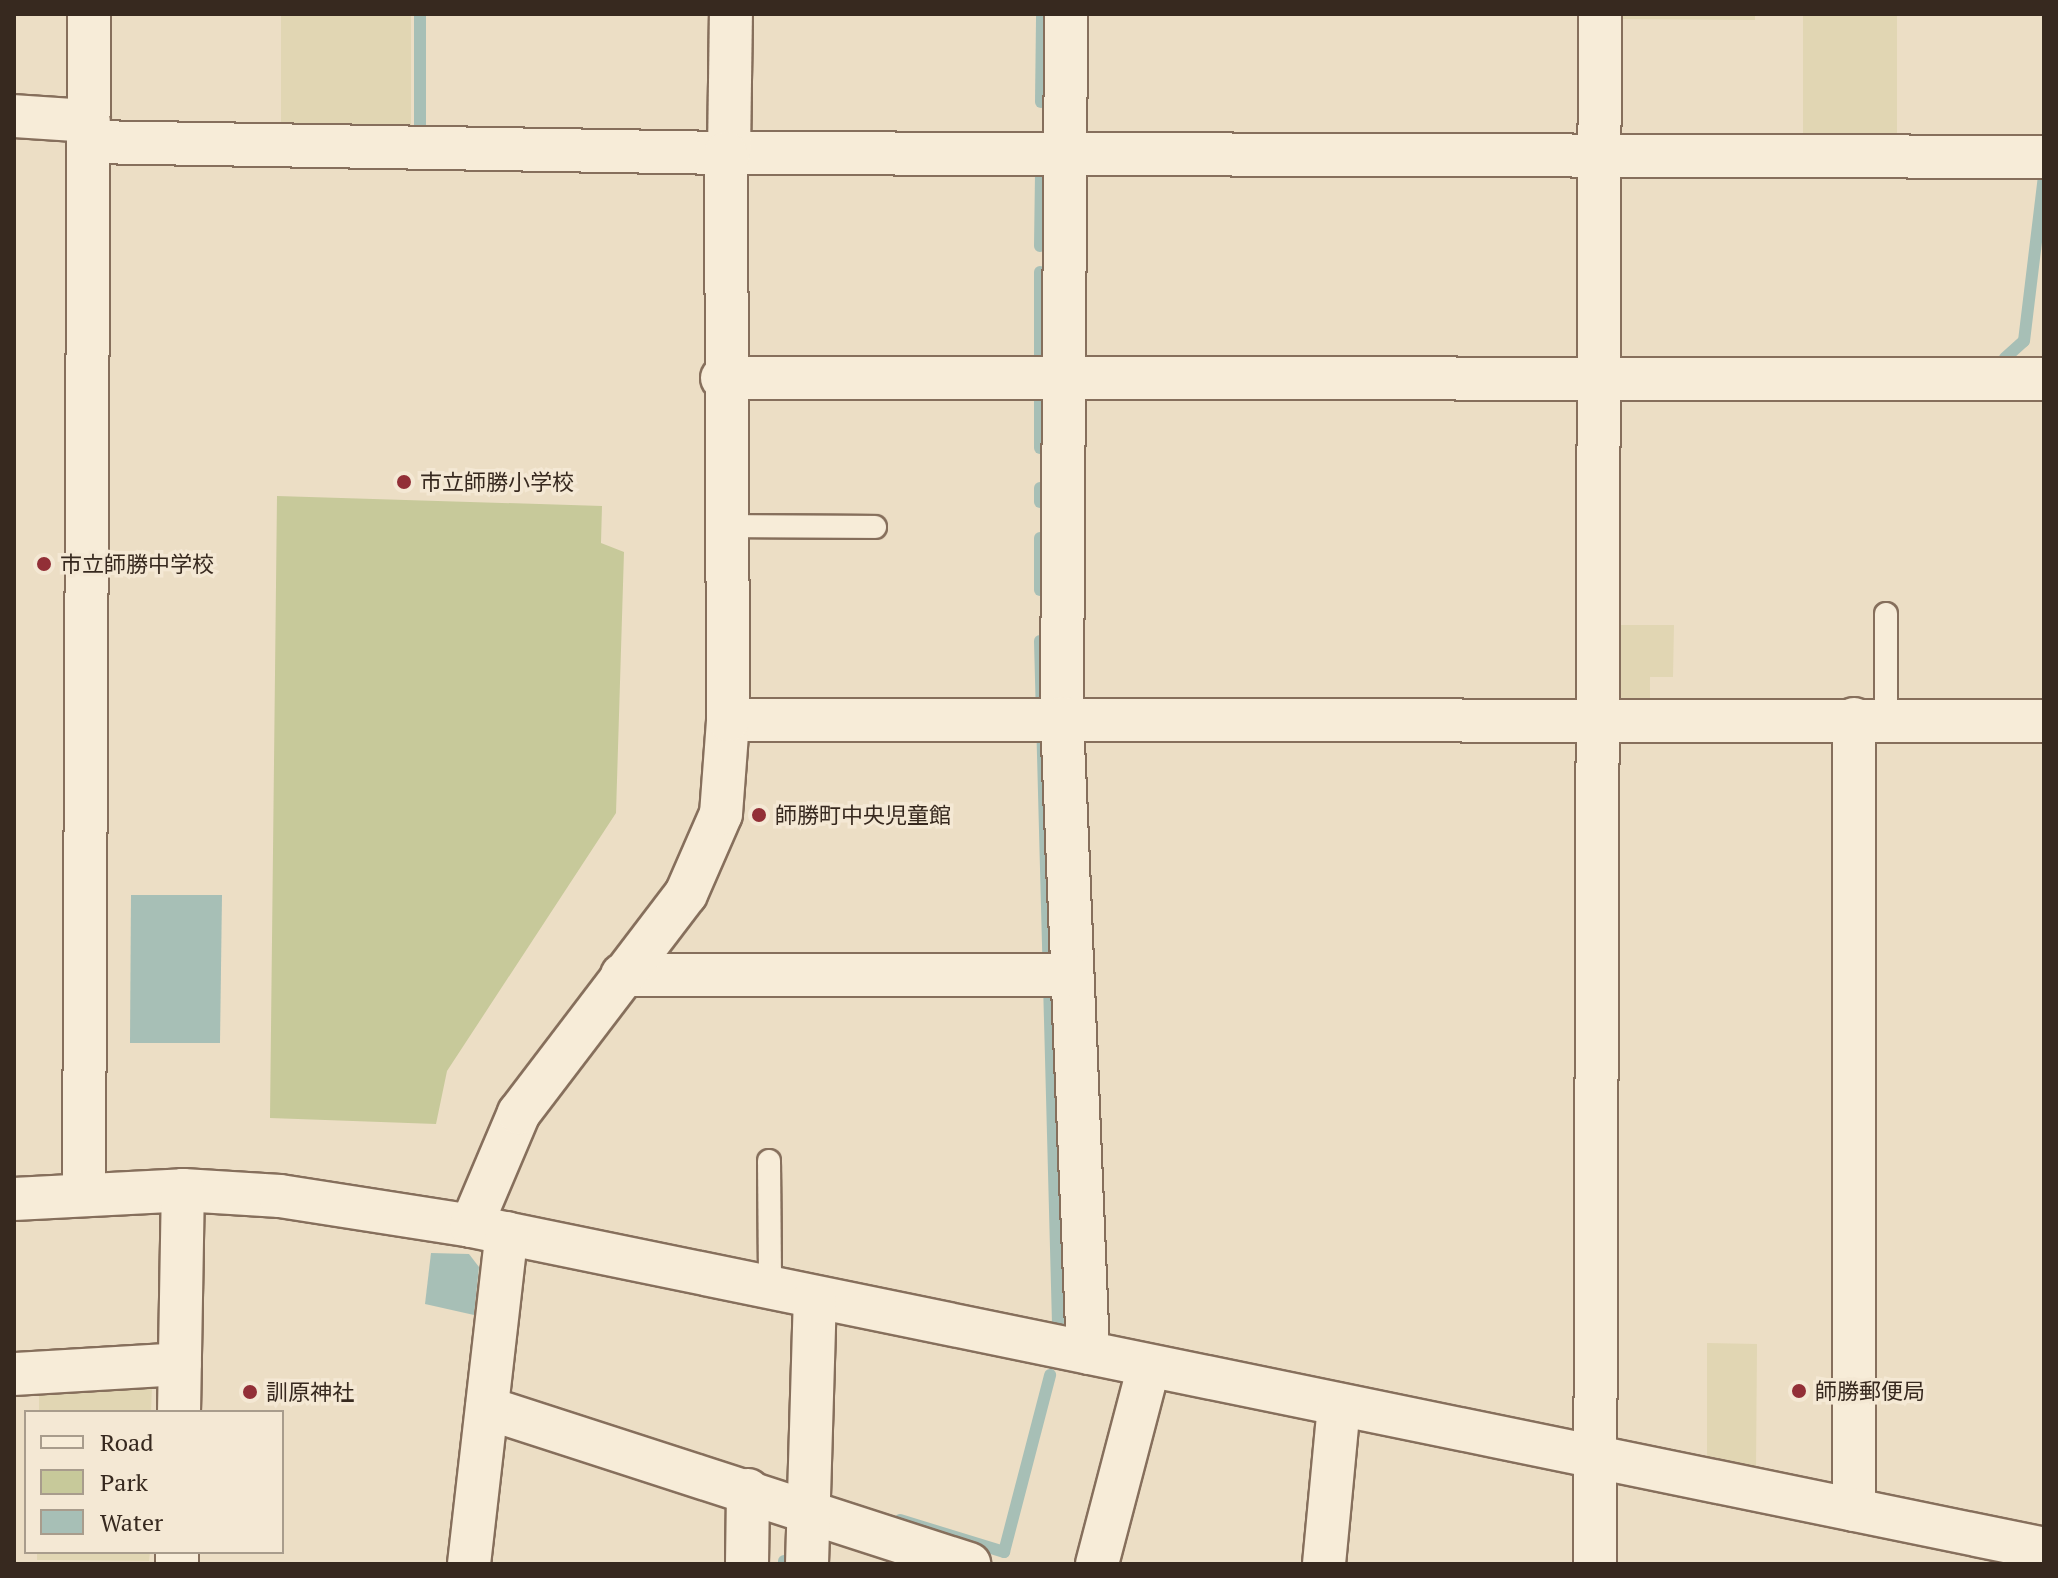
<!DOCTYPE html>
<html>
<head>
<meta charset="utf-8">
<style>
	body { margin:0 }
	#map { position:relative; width:2058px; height:1578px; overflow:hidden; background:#ecdec5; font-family:"PT Serif","Noto Sans JP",serif }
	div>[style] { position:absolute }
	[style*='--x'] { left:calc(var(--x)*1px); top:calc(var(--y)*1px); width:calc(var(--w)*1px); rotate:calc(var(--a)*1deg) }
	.farmland>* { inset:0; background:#e1d6b3 }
	.green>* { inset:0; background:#c7c99a }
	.water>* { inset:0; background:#a7bfb6 }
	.stream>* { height:12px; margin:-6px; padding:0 6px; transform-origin:6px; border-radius:6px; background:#a7bfb6 }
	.roads { filter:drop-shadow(2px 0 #866f5c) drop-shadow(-2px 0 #866f5c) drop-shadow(0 2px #866f5c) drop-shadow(0 -2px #866f5c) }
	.lane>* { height:22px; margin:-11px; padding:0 11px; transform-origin:11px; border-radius:11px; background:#f7ecd8 }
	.street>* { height:42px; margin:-21px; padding:0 21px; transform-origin:21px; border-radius:21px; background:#f7ecd8 }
	.dots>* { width:22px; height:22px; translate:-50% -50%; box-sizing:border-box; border:4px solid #f4e8d4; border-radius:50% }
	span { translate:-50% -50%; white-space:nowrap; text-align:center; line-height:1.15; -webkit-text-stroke:7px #f4e8d4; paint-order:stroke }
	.poi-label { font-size:22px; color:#37291f }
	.left { translate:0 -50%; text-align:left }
	.frame { position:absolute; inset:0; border:16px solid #37291f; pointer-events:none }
	.legend { position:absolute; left:24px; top:1410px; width:260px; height:144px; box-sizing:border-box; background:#f4e8d4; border:2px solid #a89c8c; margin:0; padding:10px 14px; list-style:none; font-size:24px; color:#37291f }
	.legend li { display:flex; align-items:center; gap:16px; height:40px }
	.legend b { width:40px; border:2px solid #a89c8c }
</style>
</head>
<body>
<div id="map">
	<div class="farmland">
		<i style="clip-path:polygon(281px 14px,411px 14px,411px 129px,281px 128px)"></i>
		<i style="clip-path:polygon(1616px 14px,1755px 14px,1755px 20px,1616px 19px)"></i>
		<i style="clip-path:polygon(1803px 14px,1897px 14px,1897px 138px,1803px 138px)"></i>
		<i style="clip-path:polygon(1614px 625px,1674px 625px,1673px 677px,1650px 677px,1650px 705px,1623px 705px,1614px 696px)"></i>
		<i style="clip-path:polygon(1707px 1343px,1757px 1344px,1756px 1473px,1707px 1461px)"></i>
		<i style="clip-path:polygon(39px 1384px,152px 1386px,151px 1412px,39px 1412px)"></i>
		<i style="clip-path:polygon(37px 1552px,150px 1552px,149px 1561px,37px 1560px)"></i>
	</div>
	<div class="green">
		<i style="clip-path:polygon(277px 496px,602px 506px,601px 543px,624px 552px,616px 813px,447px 1071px,436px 1124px,270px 1118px)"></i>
	</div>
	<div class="water">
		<i style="clip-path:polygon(131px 895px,222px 895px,220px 1043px,130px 1043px)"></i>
		<i style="clip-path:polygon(431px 1253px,469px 1254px,479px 1267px,474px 1315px,425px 1304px)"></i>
	</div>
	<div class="stream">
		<i style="--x:1041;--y:102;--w:88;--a:-89.3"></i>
		<i style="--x:420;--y:127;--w:113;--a:-90"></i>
		<i style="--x:1040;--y:246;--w:69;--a:-89.2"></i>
		<i style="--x:1040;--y:272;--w:176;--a:90"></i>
		<i style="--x:2005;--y:358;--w:25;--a:-42"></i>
		<i style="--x:2024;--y:341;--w:167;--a:-83.1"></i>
		<i style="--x:1040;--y:488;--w:14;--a:90"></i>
		<i style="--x:1040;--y:538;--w:52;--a:90"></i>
		<i style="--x:1040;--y:641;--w:682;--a:88.49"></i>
		<i style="--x:900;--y:1520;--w:109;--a:17.1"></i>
		<i style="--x:1004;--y:1552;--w:183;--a:-75.4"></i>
		<i style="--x:784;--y:1564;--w:3;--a:-90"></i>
	</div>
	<div class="roads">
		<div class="lane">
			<i style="--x:725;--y:526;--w:150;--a:0.4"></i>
			<i style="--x:1886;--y:614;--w:106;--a:90"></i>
			<i style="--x:769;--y:1161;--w:126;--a:89.5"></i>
		</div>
		<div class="street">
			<i style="--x:1066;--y:14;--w:704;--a:90.33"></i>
			<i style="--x:1062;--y:718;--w:635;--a:87.65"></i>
			<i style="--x:14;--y:116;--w:75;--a:3.8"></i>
			<i style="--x:89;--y:142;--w:637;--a:0.99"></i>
			<i style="--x:726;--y:153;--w:1318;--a:0.17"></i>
			<i style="--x:729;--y:153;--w:139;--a:-89.2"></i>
			<i style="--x:722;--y:378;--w:1322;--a:0.04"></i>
			<i style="--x:1854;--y:719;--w:791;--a:90"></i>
			<i style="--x:728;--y:720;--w:1316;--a:0.04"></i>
			<i style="--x:622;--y:975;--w:445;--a:0"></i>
			<i style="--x:84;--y:1194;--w:1180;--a:-89.76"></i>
			<i style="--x:14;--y:1199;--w:169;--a:-3"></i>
			<i style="--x:183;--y:1190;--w:97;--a:3.5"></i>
			<i style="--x:280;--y:1196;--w:193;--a:8.9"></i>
			<i style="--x:471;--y:1226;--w:1606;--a:11.6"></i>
			<i style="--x:471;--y:1226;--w:123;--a:-67"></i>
			<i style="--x:519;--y:1113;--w:275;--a:-52.7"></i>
			<i style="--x:686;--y:894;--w:87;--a:-66.4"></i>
			<i style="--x:721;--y:814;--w:94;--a:-85.7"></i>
			<i style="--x:728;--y:720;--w:567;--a:-90.2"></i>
			<i style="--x:14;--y:1374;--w:166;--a:-3.4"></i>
			<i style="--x:487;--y:1408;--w:507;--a:17.93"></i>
			<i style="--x:179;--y:1412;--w:222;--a:-89"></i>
			<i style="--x:177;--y:1564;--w:12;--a:-90"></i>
			<i style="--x:469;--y:1564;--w:333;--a:-83.5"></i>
			<i style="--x:747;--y:1564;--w:74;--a:-89.2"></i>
			<i style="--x:807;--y:1564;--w:267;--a:-88.3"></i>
			<i style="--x:1097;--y:1564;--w:205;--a:-75.3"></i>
			<i style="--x:1324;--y:1564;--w:160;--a:-84.6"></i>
			<i style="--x:1595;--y:1564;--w:1550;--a:-89.82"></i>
		</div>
	</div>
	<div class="dots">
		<i style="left:404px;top:482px;background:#922f37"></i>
		<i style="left:44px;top:564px;background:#922f37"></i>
		<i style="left:759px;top:815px;background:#922f37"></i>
		<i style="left:1799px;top:1391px;background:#922f37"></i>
		<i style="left:250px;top:1392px;background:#922f37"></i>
	</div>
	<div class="poi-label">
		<span class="left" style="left:420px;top:482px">市立師勝小学校</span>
		<span class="left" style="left:60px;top:564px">市立師勝中学校</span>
		<span class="left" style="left:775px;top:815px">師勝町中央児童館</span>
		<span class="left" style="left:1815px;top:1391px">師勝郵便局</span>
		<span class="left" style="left:266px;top:1392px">訓原神社</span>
	</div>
	<div class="frame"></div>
	<ul class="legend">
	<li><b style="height:10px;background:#f7ecd8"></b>Road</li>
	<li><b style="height:22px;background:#c7c99a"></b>Park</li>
	<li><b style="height:22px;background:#a7bfb6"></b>Water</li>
	</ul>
</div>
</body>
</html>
